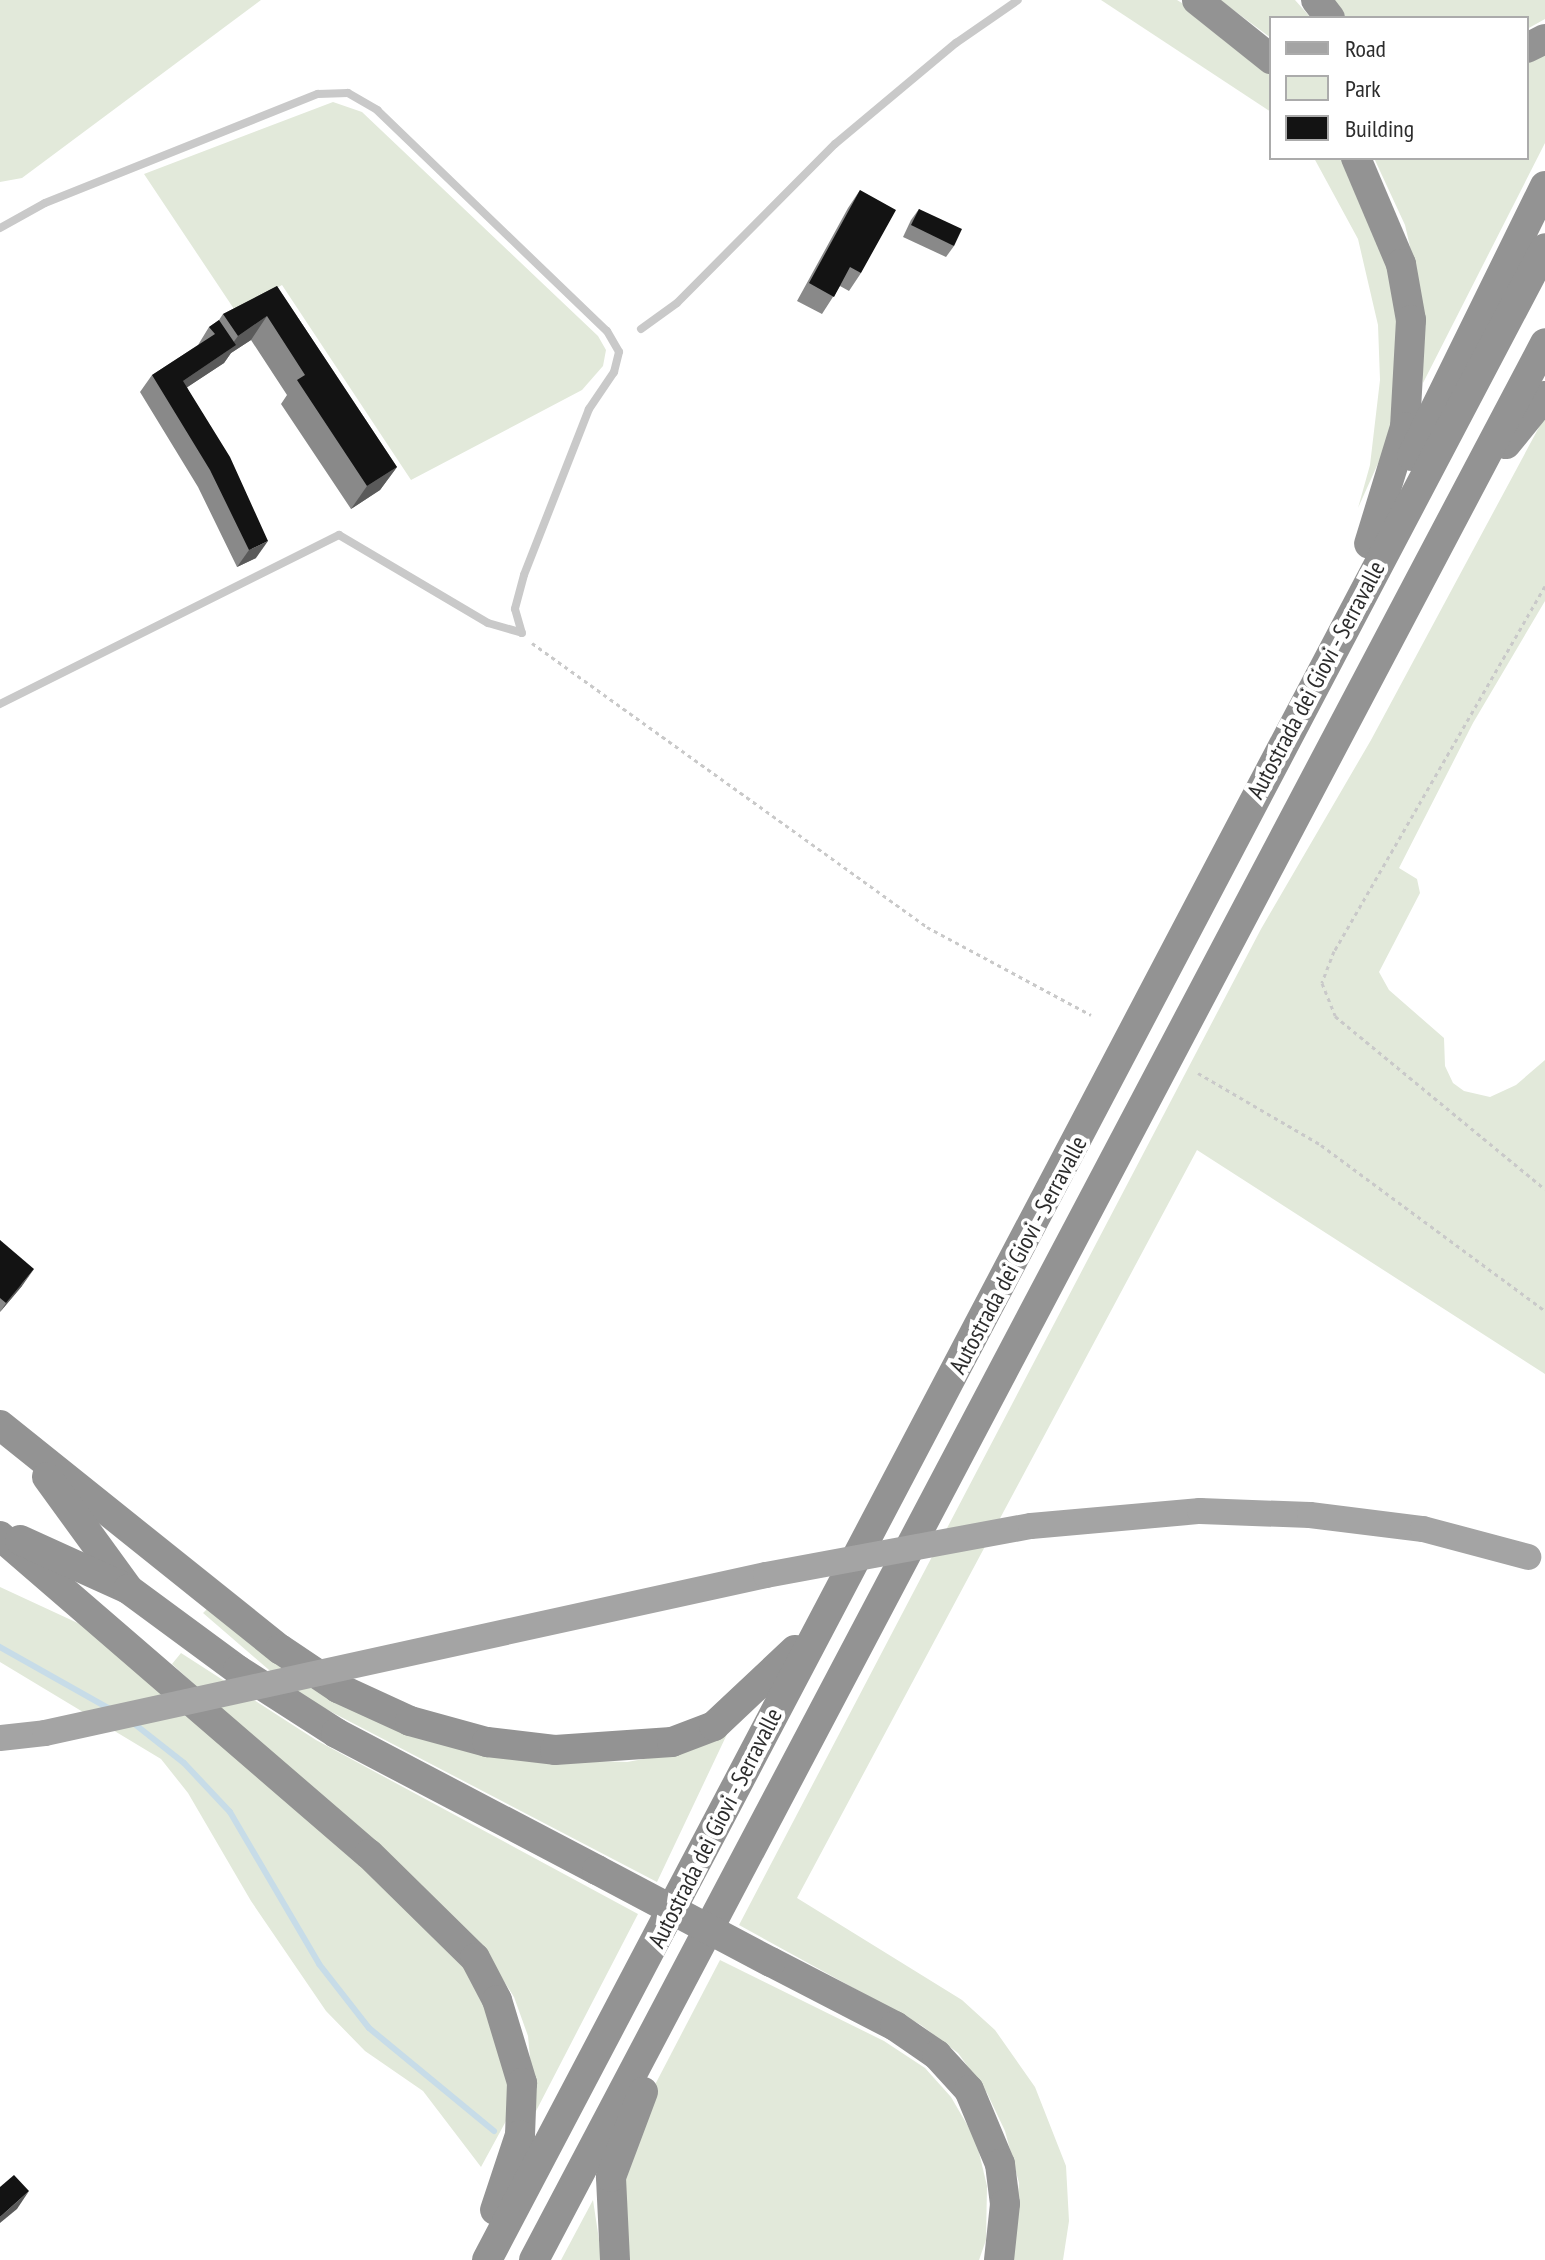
<!DOCTYPE html>
<html>
<head>
<meta charset="utf-8">
<style>
	body { margin:0 }
	#map { position:relative; width:1545px; height:2260px; overflow:hidden; background:#fff; font-family:"PT Sans Narrow",sans-serif }
	div>[style] { position:absolute }
	[style*='--x'] { left:calc(var(--x)*1px); top:calc(var(--y)*1px); width:calc(var(--w)*1px); rotate:calc(var(--a)*1deg) }
	.green>* { inset:0; background:#e2e9da }
	.stream>* { height:6px; margin:-3px; padding:0 3px; transform-origin:3px; border-radius:3px; background:#c7dce8 }
	.path>* { height:3px; margin-top:-1.5px; transform-origin:0; background:repeating-linear-gradient(90deg,#c9c9c9 0 4px,transparent 0 8px) }
	.service>* { height:8px; margin:-4px; padding:0 4px; transform-origin:4px; border-radius:4px; background:#c9c9c9 }
	.primary>* { height:26px; margin:-13px; padding:0 13px; transform-origin:13px; border-radius:13px; background:#a4a4a4 }
	.motorway>* { height:30px; margin:-15px; padding:0 15px; transform-origin:15px; border-radius:15px; background:#939393 }
	.primary-bridge>* { height:26px; margin:-13px; padding:0 13px; transform-origin:13px; border-radius:13px; background:#a4a4a4 }
	.motorway-bridge>* { height:30px; margin:-15px; padding:0 15px; transform-origin:15px; border-radius:15px; background:#939393 }
	.wall>* { inset:0; background:#898989 }
	.shaded-wall>* { inset:0; background:#5a5a5a }
	.building>* { inset:0; background:#131313 }
	span { translate:-50% -50%; white-space:nowrap; text-align:center; line-height:1.15; -webkit-text-stroke:8px #fff; paint-order:stroke }
	.street-label { font-size:24px; color:#2c2c2c }
	.legend { position:absolute; left:1269px; top:16px; width:260px; height:144px; box-sizing:border-box; background:#fff; border:2px solid #ababab; margin:0; padding:10px 14px; list-style:none; font-size:24px; color:#2c2c2c }
	.legend li { display:flex; align-items:center; gap:16px; height:40px }
	.legend b { width:40px; border:2px solid #ababab }
</style>
</head>
<body>
<div id="map">
	<div class="green">
		<i style="clip-path:polygon(0 0,261px 0,22px 178px,0 182px)"></i>
		<i style="clip-path:polygon(1101px 0,1177px 0,1208px 19px,1271px 69px,1271px 112px)"></i>
		<i style="clip-path:polygon(1220px 0,1295px 0,1311px 18px,1271px 18px,1271px 38px)"></i>
		<i style="clip-path:polygon(1330px 0,1545px 0,1545px 19px,1527px 29px,1527px 18px,1345px 18px)"></i>
		<i style="clip-path:polygon(1545px 52px,1545px 143px,1423px 383px,1421px 294px,1405px 225px,1374px 158px,1527px 158px,1527px 62px)"></i>
		<i style="clip-path:polygon(333px 102px,362px 112px,598px 336px,606px 350px,603px 366px,582px 390px,411px 480px,282px 285px,236px 312px,144px 174px)"></i>
		<i style="clip-path:polygon(1314px 158px,1343px 158px,1381px 239px,1398px 315px,1398px 385px,1389px 439px,1358px 508px,1370px 465px,1380px 380px,1378px 325px,1358px 239px)"></i>
		<i style="clip-path:polygon(1545px 416px,1545px 601px,1473px 723px,1399px 868px,1417px 879px,1420px 893px,1379px 972px,1389px 990px,1444px 1038px,1445px 1066px,1453px 1083px,1464px 1091px,1490px 1097px,1516px 1085px,1545px 1060px,1545px 1374px,1197px 1150px,797px 1898px,962px 2000px,995px 2030px,1035px 2087px,1066px 2166px,1069px 2221px,1063px 2260px,1013px 2260px,1019px 2183px,1005px 2131px,987px 2093px,958px 2053px,921px 2025px,739px 1925px,1261px 929px,1371px 740px)"></i>
		<i style="clip-path:polygon(0 1587px,82px 1625px,417px 1912px,484px 1992px,510px 2075px,506px 2121px,481px 2167px,423px 2091px,365px 2051px,326px 2011px,251px 1901px,188px 1793px,161px 1759px,0 1662px)"></i>
		<i style="clip-path:polygon(214px 1602px,280px 1660px,560px 1760px,627px 1762px,677px 1753px,729px 1730px,657px 1882px,297px 1694px,203px 1613px)"></i>
		<i style="clip-path:polygon(181px 1653px,316px 1740px,638px 1914px,535px 2113px,528px 2036px,514px 1997px,486px 1953px,172px 1664px)"></i>
		<i style="clip-path:polygon(720px 1960px,884px 2041px,925px 2068px,951px 2097px,976px 2140px,987px 2186px,986px 2240px,979px 2260px,627px 2260px,620px 2178px,634px 2125px)"></i>
		<i style="clip-path:polygon(593px 2200px,602px 2260px,561px 2260px)"></i>
	</div>
	<div class="stream">
		<i style="--x:0;--y:1647;--w:129;--a:29.4"></i>
		<i style="--x:132;--y:1722;--w:66;--a:38.3"></i>
		<i style="--x:184;--y:1763;--w:67;--a:46.8"></i>
		<i style="--x:230;--y:1812;--w:176;--a:59.6"></i>
		<i style="--x:319;--y:1964;--w:81;--a:52"></i>
		<i style="--x:369;--y:2028;--w:162;--a:39.5"></i>
	</div>
	<div class="path">
		<i style="--x:1545;--y:586;--w:422;--a:120"></i>
		<i style="--x:1334;--y:951;--w:34;--a:111"></i>
		<i style="--x:1322;--y:983;--w:35;--a:68"></i>
		<i style="--x:1335;--y:1016;--w:272;--a:39.5"></i>
		<i style="--x:532;--y:643;--w:486;--a:35.7"></i>
		<i style="--x:927;--y:927;--w:186;--a:28.2"></i>
		<i style="--x:1198;--y:1073;--w:143;--a:30.3"></i>
		<i style="--x:1321;--y:1145;--w:279;--a:36.5"></i>
	</div>
	<div class="service">
		<i style="--x:0;--y:228;--w:51;--a:-29.1"></i>
		<i style="--x:45;--y:203;--w:294;--a:-21.8"></i>
		<i style="--x:318;--y:94;--w:30;--a:-2"></i>
		<i style="--x:348;--y:93;--w:34;--a:30"></i>
		<i style="--x:377;--y:110;--w:319;--a:43.9"></i>
		<i style="--x:607;--y:331;--w:24;--a:60"></i>
		<i style="--x:619;--y:352;--w:21;--a:104"></i>
		<i style="--x:614;--y:372;--w:45;--a:124"></i>
		<i style="--x:589;--y:409;--w:178;--a:111.4"></i>
		<i style="--x:524;--y:575;--w:35;--a:105"></i>
		<i style="--x:515;--y:609;--w:25;--a:74"></i>
		<i style="--x:641;--y:329;--w:44;--a:-35.8"></i>
		<i style="--x:677;--y:303;--w:224;--a:-45.2"></i>
		<i style="--x:835;--y:144;--w:158;--a:-39.9"></i>
		<i style="--x:956;--y:43;--w:75;--a:-34.7"></i>
		<i style="--x:0;--y:704;--w:379;--a:-26.5"></i>
		<i style="--x:339;--y:535;--w:173;--a:30.6"></i>
		<i style="--x:488;--y:623;--w:35;--a:16"></i>
	</div>
	<div class="primary">
		<i style="--x:0;--y:1738;--w:45;--a:-6.3"></i>
	</div>
	<div class="motorway">
		<i style="--x:1197;--y:0;--w:95;--a:38.6"></i>
		<i style="--x:1316;--y:0;--w:23;--a:52"></i>
		<i style="--x:1527;--y:48;--w:20;--a:-27"></i>
		<i style="--x:1356;--y:158;--w:115;--a:67"></i>
		<i style="--x:1401;--y:264;--w:57;--a:79.9"></i>
		<i style="--x:1411;--y:320;--w:107;--a:93.2"></i>
		<i style="--x:1405;--y:427;--w:122;--a:107.1"></i>
		<i style="--x:1506;--y:444;--w:62;--a:-50.9"></i>
		<i style="--x:1412;--y:456;--w:301;--a:-63.8"></i>
		<i style="--x:0;--y:1425;--w:359;--a:38.7"></i>
		<i style="--x:280;--y:1649;--w:70;--a:33.9"></i>
		<i style="--x:338;--y:1688;--w:79;--a:24.6"></i>
		<i style="--x:410;--y:1721;--w:80;--a:15.3"></i>
		<i style="--x:487;--y:1742;--w:68;--a:6.7"></i>
		<i style="--x:555;--y:1750;--w:117;--a:-3.9"></i>
		<i style="--x:672;--y:1742;--w:45;--a:-20.9"></i>
		<i style="--x:714;--y:1726;--w:111;--a:-43.2"></i>
		<i style="--x:47;--y:1477;--w:136;--a:54"></i>
		<i style="--x:0;--y:1536;--w:487;--a:40.8"></i>
		<i style="--x:369;--y:1854;--w:148;--a:44.5"></i>
		<i style="--x:475;--y:1958;--w:47;--a:62.4"></i>
		<i style="--x:497;--y:2000;--w:87;--a:73.2"></i>
		<i style="--x:522;--y:2083;--w:52;--a:92.2"></i>
		<i style="--x:520;--y:2135;--w:79;--a:108.4"></i>
		<i style="--x:20;--y:1540;--w:119;--a:24.4"></i>
		<i style="--x:128;--y:1589;--w:137;--a:36.4"></i>
		<i style="--x:238;--y:1670;--w:117;--a:32.7"></i>
		<i style="--x:336;--y:1733;--w:295;--a:27.7"></i>
		<i style="--x:771;--y:1962;--w:140;--a:27.3"></i>
		<i style="--x:895;--y:2026;--w:51;--a:34.6"></i>
		<i style="--x:937;--y:2055;--w:47;--a:47.6"></i>
		<i style="--x:969;--y:2090;--w:80;--a:67.3"></i>
		<i style="--x:1000;--y:2164;--w:40;--a:82.9"></i>
		<i style="--x:1005;--y:2204;--w:56;--a:96.1"></i>
		<i style="--x:487;--y:2260;--w:2273;--a:-62.26"></i>
		<i style="--x:534;--y:2260;--w:2167;--a:-62.19"></i>
		<i style="--x:615;--y:2260;--w:83;--a:-92.8"></i>
		<i style="--x:611;--y:2177;--w:91;--a:-69.4"></i>
	</div>
	<div class="primary-bridge">
		<i style="--x:45;--y:1733;--w:738;--a:-12.36"></i>
		<i style="--x:766;--y:1575;--w:269;--a:-10.5"></i>
		<i style="--x:1031;--y:1526;--w:170;--a:-5.1"></i>
		<i style="--x:1200;--y:1511;--w:110;--a:2.1"></i>
		<i style="--x:1310;--y:1515;--w:114;--a:7.1"></i>
		<i style="--x:1423;--y:1529;--w:109;--a:14.9"></i>
	</div>
	<div class="motorway-bridge">
		<i style="--x:597;--y:1870;--w:197;--a:27.9"></i>
	</div>
	<div class="wall">
		<i style="clip-path:polygon(860px 190px,861px 273px,849px 291px,840px 286px,822px 314px,797px 301px,848px 208px)"></i>
		<i style="clip-path:polygon(919px 209px,954px 246px,946px 257px,903px 237px,911px 220px)"></i>
		<i style="clip-path:polygon(277px 286px,397px 467px,380px 490px,351px 509px,281px 404px,287px 395px,251px 340px,231px 353px,224px 363px,187px 387px,256px 558px,237px 567px,198px 487px,140px 392px,152px 375px,198px 345px,209px 327px,219px 320px,223px 314px)"></i>
		<i style="clip-path:polygon(0 1240px,22px 1286px,0 1312px)"></i>
	</div>
	<div class="shaded-wall">
		<i style="clip-path:polygon(267px 316px,251px 340px,231px 353px,224px 363px,171px 398px,183px 381px,227px 351px,238px 336px)"></i>
		<i style="clip-path:polygon(397px 467px,380px 490px,351px 509px,367px 486px)"></i>
		<i style="clip-path:polygon(268px 541px,256px 558px,237px 567px,249px 550px)"></i>
		<i style="clip-path:polygon(34px 1269px,22px 1286px,0 1312px,6px 1303px)"></i>
		<i style="clip-path:polygon(29px 2191px,17px 2209px,0 2223px,0 2217px)"></i>
	</div>
	<div class="building">
		<i style="clip-path:polygon(860px 190px,896px 210px,861px 273px,850px 267px,834px 297px,809px 283px)"></i>
		<i style="clip-path:polygon(919px 209px,962px 229px,954px 246px,911px 225px)"></i>
		<i style="clip-path:polygon(277px 286px,397px 467px,367px 486px,297px 380px,305px 375px,267px 316px,238px 336px,223px 314px)"></i>
		<i style="clip-path:polygon(219px 320px,236px 345px,183px 381px,230px 457px,268px 541px,249px 550px,210px 470px,152px 375px,215px 334px,209px 327px)"></i>
		<i style="clip-path:polygon(0 1240px,34px 1269px,6px 1303px,0 1298px)"></i>
		<i style="clip-path:polygon(14px 2175px,29px 2191px,0 2217px,0 2187px)"></i>
	</div>
	<div class="street-label">
		<span style="left:1316px;top:680px;rotate:-62deg">Autostrada dei Giovi - Serravalle</span>
		<span style="left:1018px;top:1255px;rotate:-62deg">Autostrada dei Giovi - Serravalle</span>
		<span style="left:715px;top:1828px;rotate:-63deg">Autostrada dei Giovi - Serravalle</span>
	</div>
	<ul class="legend">
	<li><b style="height:10px;background:#a4a4a4"></b>Road</li>
	<li><b style="height:22px;background:#e2e9da"></b>Park</li>
	<li><b style="height:22px;background:#131313"></b>Building</li>
	</ul>
</div>
</body>
</html>
